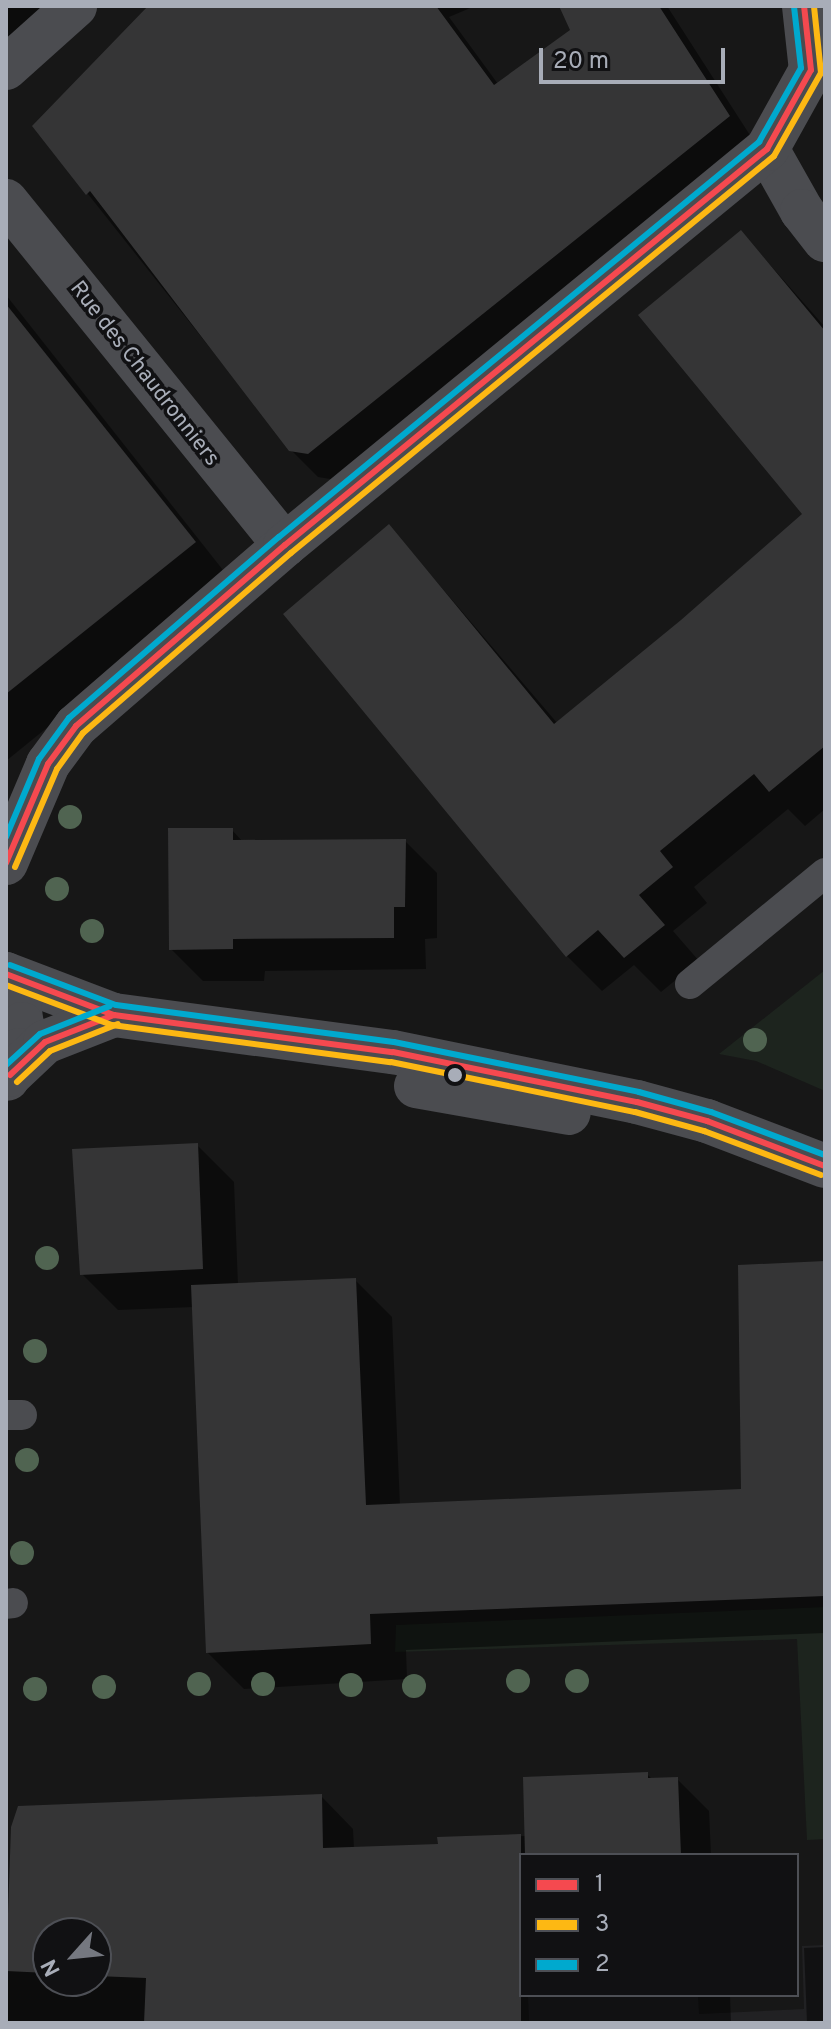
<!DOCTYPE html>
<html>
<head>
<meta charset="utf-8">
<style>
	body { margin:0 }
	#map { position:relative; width:831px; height:2029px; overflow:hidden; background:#171717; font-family:Overpass,sans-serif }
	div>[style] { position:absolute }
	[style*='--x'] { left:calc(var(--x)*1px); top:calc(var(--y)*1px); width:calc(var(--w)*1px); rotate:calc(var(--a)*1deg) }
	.built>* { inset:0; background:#212123 }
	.green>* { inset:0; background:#1d241e }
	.shadow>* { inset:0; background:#0007 }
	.building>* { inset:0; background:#353536 }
	.service>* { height:30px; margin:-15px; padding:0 15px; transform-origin:15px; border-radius:15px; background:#4b4c50 }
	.pedestrian>* { height:44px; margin:-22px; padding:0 22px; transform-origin:22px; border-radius:22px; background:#4b4c50 }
	.minor>* { height:44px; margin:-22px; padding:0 22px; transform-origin:22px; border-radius:22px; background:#4b4c50 }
	.tertiary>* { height:44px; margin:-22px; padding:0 22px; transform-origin:22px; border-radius:22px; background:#4b4c50 }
	.bus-1>* { height:6px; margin:-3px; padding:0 3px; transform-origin:3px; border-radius:3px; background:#f5494f }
	.bus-2>* { height:6px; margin:-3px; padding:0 3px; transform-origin:3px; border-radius:3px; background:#fdb813 }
	.bus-3>* { height:6px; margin:-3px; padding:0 3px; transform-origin:3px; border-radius:3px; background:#00a9ce }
	.trees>* { width:24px; height:24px; margin:-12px; border-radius:50%; background:#506451 }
	.dots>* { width:22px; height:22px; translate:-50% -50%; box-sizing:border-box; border:4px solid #111113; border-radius:50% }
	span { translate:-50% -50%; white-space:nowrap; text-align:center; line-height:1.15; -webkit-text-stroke:7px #111113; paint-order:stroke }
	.street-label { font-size:22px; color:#a8adb8 }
	.frame { position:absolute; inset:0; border:8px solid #a8adb8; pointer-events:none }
	.legend { position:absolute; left:519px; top:1853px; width:280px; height:144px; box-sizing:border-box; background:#111113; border:2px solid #4d4f55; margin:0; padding:10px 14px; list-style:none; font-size:24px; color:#a8adb8 }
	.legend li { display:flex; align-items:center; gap:16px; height:40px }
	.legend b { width:40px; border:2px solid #4d4f55 }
	.north { position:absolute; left:32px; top:1917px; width:80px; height:80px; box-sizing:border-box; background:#111113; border:2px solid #4d4f55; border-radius:50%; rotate:243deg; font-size:22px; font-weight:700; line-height:32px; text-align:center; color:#a8adb8 }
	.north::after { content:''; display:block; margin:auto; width:28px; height:36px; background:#757880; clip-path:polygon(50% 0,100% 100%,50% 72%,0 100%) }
	.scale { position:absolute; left:539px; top:48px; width:186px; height:36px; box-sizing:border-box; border:4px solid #a8adb8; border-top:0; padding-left:10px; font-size:24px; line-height:28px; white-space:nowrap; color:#a8adb8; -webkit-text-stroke:6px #111113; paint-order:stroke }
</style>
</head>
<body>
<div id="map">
	<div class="built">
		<i style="clip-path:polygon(825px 1945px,825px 2023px,529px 2023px,528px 1995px,698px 1995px,699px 2014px,804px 2009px,802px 1946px)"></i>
	</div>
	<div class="green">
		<i style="clip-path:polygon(825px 970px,825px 1091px,756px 1061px,719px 1054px)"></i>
		<i style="clip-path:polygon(825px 1607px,825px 1839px,807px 1840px,797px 1639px,395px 1652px,396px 1625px)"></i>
	</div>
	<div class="shadow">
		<i style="clip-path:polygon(6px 6px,84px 6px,6px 82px)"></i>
		<i style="clip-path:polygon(152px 6px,475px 6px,449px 17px,498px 84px,572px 31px,561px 6px,667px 6px,755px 143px,336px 480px,318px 477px,291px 450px,34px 126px)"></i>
		<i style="clip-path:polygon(741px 232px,825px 327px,825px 809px,805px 826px,788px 809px,694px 887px,707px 903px,673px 931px,699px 961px,661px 992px,634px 965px,602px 991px,567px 956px,389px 526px,558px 724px,682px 622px,805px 515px)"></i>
		<i style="clip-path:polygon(6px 295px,230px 579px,6px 761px)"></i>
		<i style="clip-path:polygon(232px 830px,243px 842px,405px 841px,437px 873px,437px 938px,425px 939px,426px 969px,265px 971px,264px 981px,203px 981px,171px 949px)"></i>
		<i style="clip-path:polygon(197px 1145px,234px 1182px,238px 1285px,355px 1280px,392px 1317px,400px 1506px,743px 1491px,825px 1263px,825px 1633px,406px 1650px,407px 1679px,244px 1689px,207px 1652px,194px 1307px,118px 1310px,82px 1274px)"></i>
		<i style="clip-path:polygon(evenodd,647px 1774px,653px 1780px,677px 1779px,709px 1811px,711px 1855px,521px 1855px,521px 1995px,730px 1995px,731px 2023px,6px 2023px,13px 1828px,321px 1796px,353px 1829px,354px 1849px,440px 1846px,439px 1839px,526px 1836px,647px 1774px,48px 1933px,96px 1933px,96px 1981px,48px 1981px,48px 1933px)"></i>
		<i style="clip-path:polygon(825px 1947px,825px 2023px,807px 2023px,804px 1948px)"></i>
	</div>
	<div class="building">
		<i style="clip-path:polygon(148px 6px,436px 6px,494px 85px,570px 30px,559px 6px,659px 6px,730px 116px,308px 454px,289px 451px,90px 191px,86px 195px,32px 126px)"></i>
		<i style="clip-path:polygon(741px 230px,825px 331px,825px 746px,769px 792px,754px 774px,660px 851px,673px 867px,639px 895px,665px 925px,624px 958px,598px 930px,566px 957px,283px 614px,389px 524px,554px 724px,681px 620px,802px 514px,638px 315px)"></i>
		<i style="clip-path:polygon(6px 304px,196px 542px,6px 694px)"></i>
		<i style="clip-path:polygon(168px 828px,233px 828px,233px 840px,406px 839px,405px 907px,394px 907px,394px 938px,233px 939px,233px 949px,169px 950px)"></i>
		<i style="clip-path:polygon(198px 1143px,203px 1269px,80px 1275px,72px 1149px)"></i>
		<i style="clip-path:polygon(825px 1261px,825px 1596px,370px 1614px,371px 1644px,206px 1653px,191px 1285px,356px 1278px,366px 1505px,741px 1489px,738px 1265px)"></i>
		<i style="clip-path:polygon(648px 1772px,648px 1778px,678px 1777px,681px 1855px,525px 1855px,523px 1777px)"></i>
		<i style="clip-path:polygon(322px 1794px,323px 1848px,438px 1844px,437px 1837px,521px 1834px,521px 2023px,144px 2023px,146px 1978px,96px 1976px,96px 1933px,48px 1933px,48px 1973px,6px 1971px,11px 1827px,18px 1806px)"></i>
	</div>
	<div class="service">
		<i style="--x:690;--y:984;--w:175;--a:-39.4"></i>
		<i style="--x:6;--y:1415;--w:16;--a:0"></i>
		<i style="--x:6;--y:1604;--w:7;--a:-8"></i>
	</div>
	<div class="pedestrian">
		<i style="--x:6;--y:68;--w:93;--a:-41.9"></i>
	</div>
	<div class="minor">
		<i style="--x:804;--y:6;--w:64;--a:83.8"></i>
		<i style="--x:767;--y:149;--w:71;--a:60.6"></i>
		<i style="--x:802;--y:211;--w:37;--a:52"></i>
		<i style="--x:6;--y:201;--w:443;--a:51"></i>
		<i style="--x:6;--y:863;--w:108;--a:-67"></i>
		<i style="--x:48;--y:764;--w:47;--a:-53.6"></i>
		<i style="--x:76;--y:726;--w:276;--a:-40.9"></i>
		<i style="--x:285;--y:545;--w:624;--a:-39.41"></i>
		<i style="--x:767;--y:149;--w:90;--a:-60.9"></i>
	</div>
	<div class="tertiary">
		<i style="--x:6;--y:974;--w:116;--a:20.8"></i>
		<i style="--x:114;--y:1015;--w:281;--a:7.6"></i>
		<i style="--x:393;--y:1052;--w:249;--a:11.6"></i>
		<i style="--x:637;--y:1102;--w:73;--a:15.2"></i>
		<i style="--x:707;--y:1121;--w:126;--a:20.9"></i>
		<i style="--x:6;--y:974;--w:26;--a:62"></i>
		<i style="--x:18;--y:997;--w:27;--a:82"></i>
		<i style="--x:22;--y:1024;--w:26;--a:97"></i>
		<i style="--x:19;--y:1050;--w:31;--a:112"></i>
		<i style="--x:10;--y:1075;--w:48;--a:-43.3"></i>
		<i style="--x:45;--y:1042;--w:74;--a:-21.4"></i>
		<i style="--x:416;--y:1086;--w:155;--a:10"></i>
	</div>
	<div class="bus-1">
		<i style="--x:6;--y:863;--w:108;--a:-67"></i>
		<i style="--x:48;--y:764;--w:47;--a:-53.6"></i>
		<i style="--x:76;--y:726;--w:276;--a:-40.9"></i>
		<i style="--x:285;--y:545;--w:624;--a:-39.41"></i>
		<i style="--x:767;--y:149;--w:90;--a:-60.9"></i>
		<i style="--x:811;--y:70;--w:64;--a:-96.2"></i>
		<i style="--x:6;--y:974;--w:116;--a:20.8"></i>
		<i style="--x:114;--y:1015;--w:281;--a:7.6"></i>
		<i style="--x:393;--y:1052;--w:249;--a:11.6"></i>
		<i style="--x:637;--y:1102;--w:73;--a:15.2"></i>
		<i style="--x:707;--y:1121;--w:126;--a:20.9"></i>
		<i style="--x:10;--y:1075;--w:48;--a:-43.3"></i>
		<i style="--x:45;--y:1042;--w:74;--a:-21.4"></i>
	</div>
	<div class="bus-2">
		<i style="--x:15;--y:867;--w:107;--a:-66.8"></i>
		<i style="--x:57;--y:769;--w:44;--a:-54.2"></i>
		<i style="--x:83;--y:733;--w:275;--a:-40.9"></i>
		<i style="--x:291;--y:553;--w:625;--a:-39.42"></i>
		<i style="--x:774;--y:156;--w:95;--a:-60.5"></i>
		<i style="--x:821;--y:73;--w:67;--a:-96"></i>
		<i style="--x:6;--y:985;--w:113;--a:20.7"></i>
		<i style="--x:112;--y:1025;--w:281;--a:7.6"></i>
		<i style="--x:391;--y:1062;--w:249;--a:11.6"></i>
		<i style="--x:635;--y:1112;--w:72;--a:15.4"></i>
		<i style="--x:704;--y:1131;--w:125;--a:20.6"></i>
		<i style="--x:17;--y:1082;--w:45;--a:-43.2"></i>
		<i style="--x:50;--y:1051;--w:73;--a:-21.7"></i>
	</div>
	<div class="bus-3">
		<i style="--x:6;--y:837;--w:85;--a:-67.1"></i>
		<i style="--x:39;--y:759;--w:51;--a:-53.8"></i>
		<i style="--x:69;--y:718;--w:277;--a:-40.8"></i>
		<i style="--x:279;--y:537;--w:622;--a:-39.45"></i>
		<i style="--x:759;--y:142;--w:85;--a:-60.4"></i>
		<i style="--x:801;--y:68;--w:61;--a:-96.5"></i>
		<i style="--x:10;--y:965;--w:113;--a:20.7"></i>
		<i style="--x:116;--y:1005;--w:280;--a:7.6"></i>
		<i style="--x:394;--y:1042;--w:250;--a:11.5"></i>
		<i style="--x:639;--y:1092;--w:75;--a:15.5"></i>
		<i style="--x:711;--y:1112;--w:122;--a:20.7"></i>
		<i style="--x:6;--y:1065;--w:46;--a:-42.4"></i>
		<i style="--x:40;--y:1034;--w:75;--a:-21.8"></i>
	</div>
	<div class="trees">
		<i style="left:70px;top:817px"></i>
		<i style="left:57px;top:889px"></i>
		<i style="left:92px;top:931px"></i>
		<i style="left:755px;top:1040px"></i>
		<i style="left:47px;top:1258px"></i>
		<i style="left:35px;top:1351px"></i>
		<i style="left:27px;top:1460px"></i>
		<i style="left:22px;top:1553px"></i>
		<i style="left:518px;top:1681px"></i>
		<i style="left:577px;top:1681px"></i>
		<i style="left:199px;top:1684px"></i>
		<i style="left:263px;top:1684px"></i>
		<i style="left:351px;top:1685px"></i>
		<i style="left:414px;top:1686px"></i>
		<i style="left:104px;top:1687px"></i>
		<i style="left:35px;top:1689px"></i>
	</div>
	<div class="dots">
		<i style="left:455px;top:1075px;background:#a8adb8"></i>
	</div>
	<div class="street-label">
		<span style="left:144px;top:374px;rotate:52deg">Rue des Chaudronniers</span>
	</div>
	<div class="frame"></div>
	<ul class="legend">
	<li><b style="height:10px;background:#f5494f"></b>1</li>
	<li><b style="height:10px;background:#fdb813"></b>3</li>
	<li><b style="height:10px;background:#00a9ce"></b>2</li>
	</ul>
	<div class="north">N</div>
	<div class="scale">20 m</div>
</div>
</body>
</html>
